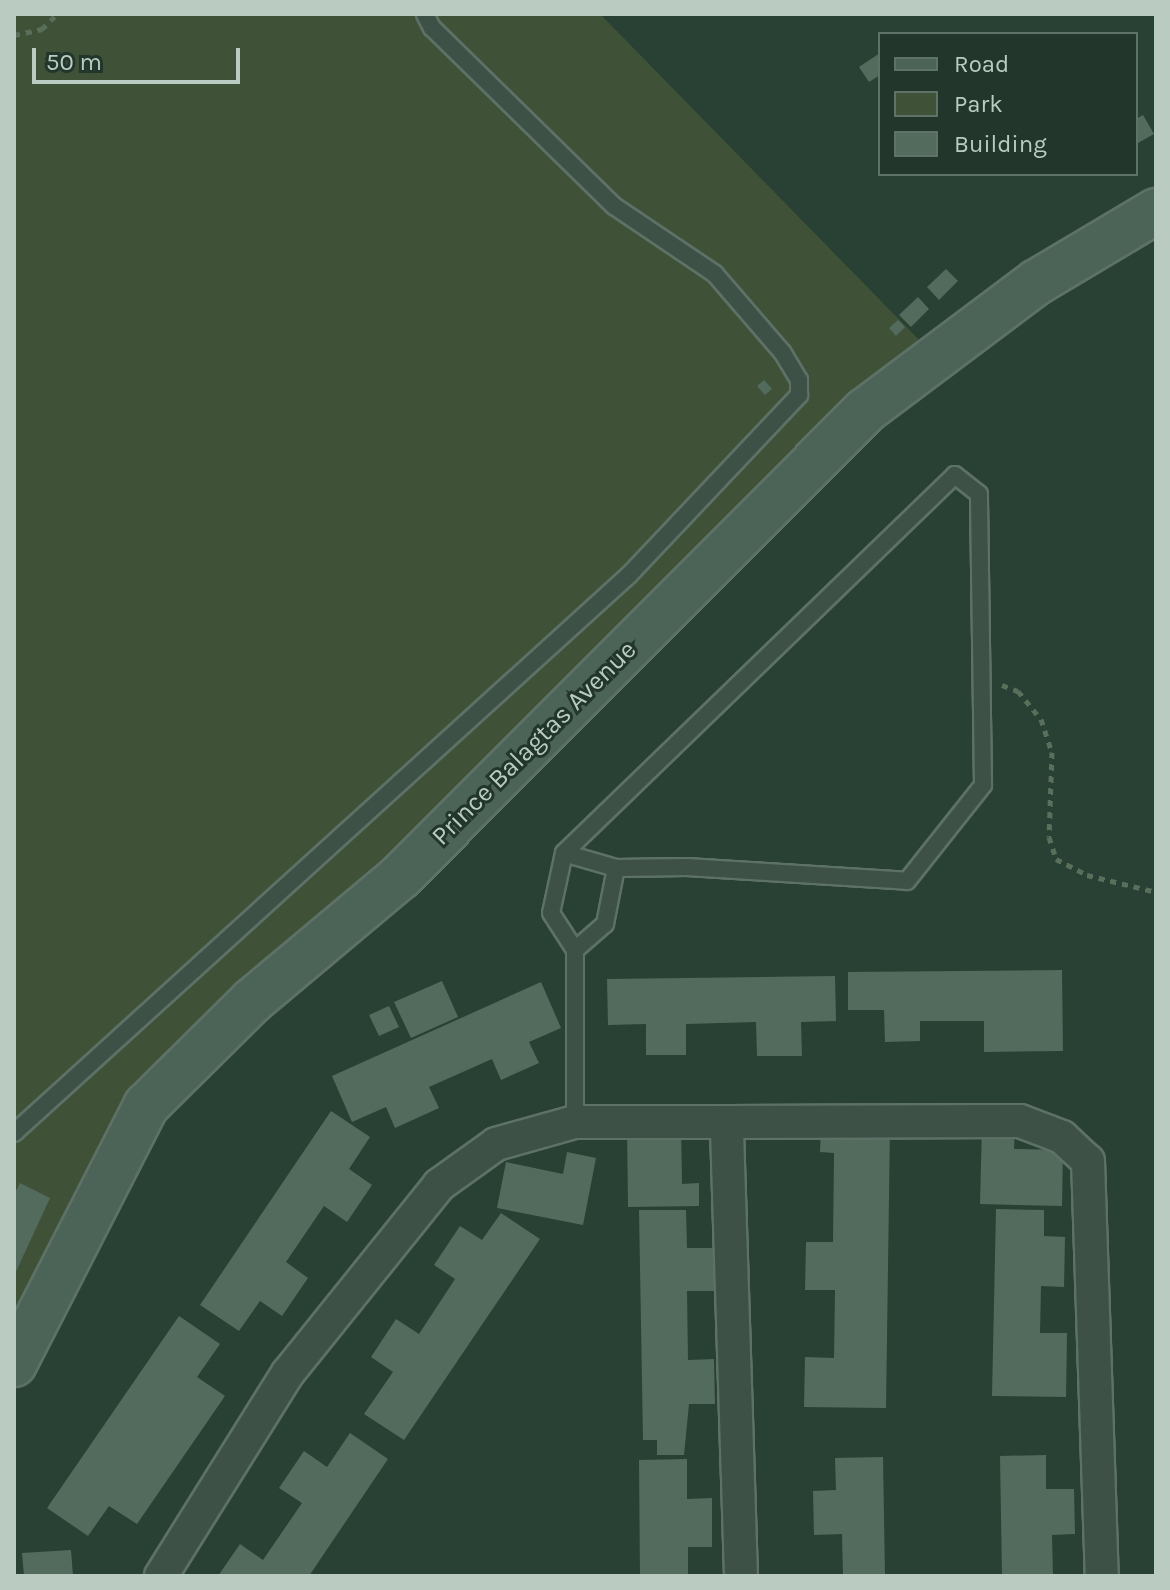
<!DOCTYPE html>
<html>
<head>
<meta charset="utf-8">
<style>
	body { margin:0 }
	#map { position:relative; width:1170px; height:1590px; overflow:hidden; background:#294134; font-family:Karla,sans-serif }
	div>[style] { position:absolute }
	[style*='--x'] { left:calc(var(--x)*1px); top:calc(var(--y)*1px); width:calc(var(--w)*1px); rotate:calc(var(--a)*1deg) }
	.green>* { inset:0; background:#3f5238 }
	.building>* { inset:0; background:#536b5d }
	.path>* { height:5px; margin-top:-2.5px; transform-origin:0; background:repeating-linear-gradient(90deg,#5a6e5c 0 6px,transparent 0 12px) }
	.roads { filter:drop-shadow(2px 0 #5e7167) drop-shadow(-2px 0 #5e7167) drop-shadow(0 2px #5e7167) drop-shadow(0 -2px #5e7167) }
	.service>* { height:16px; margin:-8px; padding:0 8px; transform-origin:8px; border-radius:8px; background:#3d5146 }
	.minor>* { height:32px; margin:-16px; padding:0 16px; transform-origin:16px; border-radius:16px; background:#3d5146 }
	.secondary>* { height:44px; margin:-22px; padding:0 22px; transform-origin:22px; border-radius:22px; background:#4c6358 }
	span { translate:-50% -50%; white-space:nowrap; text-align:center; line-height:1.15; -webkit-text-stroke:6px #22362b; paint-order:stroke }
	.street-label { font-size:26px; color:#bacbc2 }
	.frame { position:absolute; inset:0; border:16px solid #bacbc2; pointer-events:none }
	.legend { position:absolute; left:878px; top:32px; width:260px; height:144px; box-sizing:border-box; background:#22362b; border:2px solid #5f7267; margin:0; padding:10px 14px; list-style:none; font-size:24px; color:#bacbc2 }
	.legend li { display:flex; align-items:center; gap:16px; height:40px }
	.legend b { width:40px; border:2px solid #5f7267 }
	.scale { position:absolute; left:32px; top:48px; width:208px; height:36px; box-sizing:border-box; border:4px solid #bacbc2; border-top:0; padding-left:10px; font-size:24px; line-height:28px; white-space:nowrap; color:#bacbc2; -webkit-text-stroke:6px #22362b; paint-order:stroke }
</style>
</head>
<body>
<div id="map">
	<div class="green">
		<i style="clip-path:polygon(14px 14px,600px 14px,925px 346px,144px 1085px,101px 1141px,14px 1312px)"></i>
	</div>
	<div class="building">
		<i style="clip-path:polygon(880px 53px,880px 75px,869px 82px,859px 67px)"></i>
		<i style="clip-path:polygon(1143px 115px,1154px 134px,1136px 144px,1136px 119px)"></i>
		<i style="clip-path:polygon(946px 269px,958px 281px,939px 300px,927px 287px)"></i>
		<i style="clip-path:polygon(918px 297px,929px 309px,911px 327px,899px 315px)"></i>
		<i style="clip-path:polygon(898px 320px,905px 327px,896px 336px,889px 328px)"></i>
		<i style="clip-path:polygon(764px 380px,772px 389px,765px 395px,757px 386px)"></i>
		<i style="clip-path:polygon(1062px 970px,1063px 1051px,984px 1052px,984px 1021px,920px 1021px,920px 1041px,885px 1042px,884px 1010px,848px 1010px,848px 972px)"></i>
		<i style="clip-path:polygon(835px 976px,836px 1021px,801px 1022px,802px 1056px,757px 1056px,756px 1022px,686px 1024px,686px 1055px,646px 1055px,646px 1024px,608px 1025px,607px 979px)"></i>
		<i style="clip-path:polygon(442px 981px,458px 1017px,411px 1038px,394px 1002px)"></i>
		<i style="clip-path:polygon(541px 982px,561px 1028px,529px 1042px,539px 1063px,501px 1080px,492px 1059px,429px 1087px,439px 1108px,395px 1128px,386px 1107px,352px 1122px,332px 1076px)"></i>
		<i style="clip-path:polygon(389px 1006px,399px 1027px,379px 1036px,369px 1015px)"></i>
		<i style="clip-path:polygon(331px 1111px,370px 1137px,349px 1169px,372px 1185px,347px 1222px,324px 1206px,286px 1262px,308px 1278px,282px 1316px,260px 1301px,239px 1331px,200px 1305px)"></i>
		<i style="clip-path:polygon(627px 1125px,681px 1125px,682px 1184px,699px 1183px,699px 1206px,628px 1207px)"></i>
		<i style="clip-path:polygon(821px 1125px,890px 1126px,886px 1408px,804px 1407px,805px 1357px,834px 1358px,835px 1290px,805px 1290px,806px 1242px,833px 1242px,834px 1153px,820px 1152px)"></i>
		<i style="clip-path:polygon(982px 1125px,1015px 1126px,1014px 1149px,1063px 1150px,1062px 1206px,980px 1204px)"></i>
		<i style="clip-path:polygon(567px 1152px,596px 1158px,583px 1225px,497px 1208px,506px 1162px,563px 1174px)"></i>
		<i style="clip-path:polygon(20px 1183px,50px 1198px,14px 1276px,14px 1195px)"></i>
		<i style="clip-path:polygon(996px 1209px,1044px 1210px,1044px 1236px,1065px 1237px,1064px 1287px,1041px 1286px,1040px 1333px,1067px 1333px,1066px 1397px,992px 1396px)"></i>
		<i style="clip-path:polygon(639px 1210px,686px 1210px,687px 1248px,715px 1248px,716px 1291px,687px 1291px,688px 1360px,714px 1359px,715px 1404px,689px 1404px,684px 1455px,657px 1455px,657px 1440px,643px 1440px)"></i>
		<i style="clip-path:polygon(501px 1213px,540px 1239px,404px 1440px,364px 1414px,393px 1372px,371px 1357px,396px 1319px,419px 1334px,455px 1279px,434px 1265px,460px 1226px,482px 1240px)"></i>
		<i style="clip-path:polygon(179px 1316px,220px 1344px,197px 1377px,225px 1396px,137px 1524px,109px 1506px,88px 1536px,47px 1508px)"></i>
		<i style="clip-path:polygon(350px 1433px,388px 1459px,309px 1576px,218px 1576px,240px 1544px,263px 1560px,302px 1503px,279px 1488px,304px 1451px,327px 1467px)"></i>
		<i style="clip-path:polygon(1046px 1455px,1046px 1489px,1074px 1489px,1075px 1534px,1052px 1535px,1053px 1576px,1002px 1576px,1000px 1456px)"></i>
		<i style="clip-path:polygon(883px 1457px,885px 1576px,843px 1576px,842px 1534px,814px 1535px,813px 1491px,836px 1490px,835px 1458px)"></i>
		<i style="clip-path:polygon(687px 1459px,687px 1499px,712px 1498px,712px 1547px,688px 1547px,688px 1576px,640px 1576px,639px 1460px)"></i>
		<i style="clip-path:polygon(71px 1550px,73px 1576px,24px 1576px,22px 1553px)"></i>
	</div>
	<div class="path">
		<i style="--x:14;--y:35;--w:29;--a:-12"></i>
		<i style="--x:42;--y:29;--w:21;--a:-45"></i>
		<i style="--x:1002;--y:685;--w:17;--a:21"></i>
		<i style="--x:1018;--y:691;--w:36;--a:51"></i>
		<i style="--x:1041;--y:719;--w:35;--a:72"></i>
		<i style="--x:1052;--y:752;--w:85;--a:92"></i>
		<i style="--x:1049;--y:837;--w:23;--a:72"></i>
		<i style="--x:1056;--y:859;--w:35;--a:27"></i>
		<i style="--x:1087;--y:875;--w:71;--a:13.8"></i>
	</div>
	<div class="roads">
		<div class="service">
			<i style="--x:564;--y:853;--w:54;--a:16.1"></i>
			<i style="--x:616;--y:868;--w:71;--a:-0.8"></i>
			<i style="--x:687;--y:867;--w:220;--a:3.6"></i>
			<i style="--x:907;--y:881;--w:122;--a:-51.6"></i>
			<i style="--x:983;--y:785;--w:291;--a:-90.8"></i>
			<i style="--x:979;--y:494;--w:31;--a:-142"></i>
			<i style="--x:955;--y:475;--w:544;--a:135.97"></i>
			<i style="--x:564;--y:853;--w:61;--a:102.2"></i>
			<i style="--x:551;--y:913;--w:44;--a:57"></i>
			<i style="--x:575;--y:1122;--w:172;--a:-90"></i>
			<i style="--x:575;--y:950;--w:40;--a:-41"></i>
			<i style="--x:605;--y:924;--w:57;--a:-78.9"></i>
			<i style="--x:14;--y:1133;--w:830;--a:-42.22"></i>
			<i style="--x:629;--y:575;--w:248;--a:-46.6"></i>
			<i style="--x:799;--y:395;--w:15;--a:-90"></i>
			<i style="--x:799;--y:380;--w:33;--a:-121"></i>
			<i style="--x:782;--y:352;--w:103;--a:-130.7"></i>
			<i style="--x:715;--y:274;--w:122;--a:-146"></i>
			<i style="--x:614;--y:206;--w:255;--a:-135.6"></i>
			<i style="--x:432;--y:28;--w:16;--a:-117"></i>
		</div>
		<div class="minor">
			<i style="--x:161;--y:1576;--w:239;--a:-58"></i>
			<i style="--x:288;--y:1373;--w:241;--a:-51.2"></i>
			<i style="--x:439;--y:1185;--w:70;--a:-35.7"></i>
			<i style="--x:496;--y:1144;--w:82;--a:-15.6"></i>
			<i style="--x:575;--y:1122;--w:152;--a:0"></i>
			<i style="--x:741;--y:1576;--w:454;--a:-91.8"></i>
			<i style="--x:727;--y:1122;--w:293;--a:-0.2"></i>
			<i style="--x:1020;--y:1121;--w:45;--a:20.9"></i>
			<i style="--x:1062;--y:1137;--w:35;--a:43"></i>
			<i style="--x:1088;--y:1161;--w:415;--a:88.1"></i>
		</div>
		<div class="secondary">
			<i style="--x:14;--y:1364;--w:290;--a:-62.9"></i>
			<i style="--x:146;--y:1106;--w:149;--a:-44.7"></i>
			<i style="--x:252;--y:1001;--w:193;--a:-40"></i>
			<i style="--x:400;--y:877;--w:658;--a:-45.06"></i>
			<i style="--x:865;--y:411;--w:215;--a:-36.9"></i>
			<i style="--x:1037;--y:282;--w:139;--a:-30.8"></i>
		</div>
	</div>
	<div class="street-label">
		<span style="left:534px;top:743px;rotate:-45deg">Prince Balagtas Avenue</span>
	</div>
	<div class="frame"></div>
	<ul class="legend">
	<li><b style="height:10px;background:#4c6358"></b>Road</li>
	<li><b style="height:22px;background:#3f5238"></b>Park</li>
	<li><b style="height:22px;background:#536b5d"></b>Building</li>
	</ul>
	<div class="scale">50 m</div>
</div>
</body>
</html>
